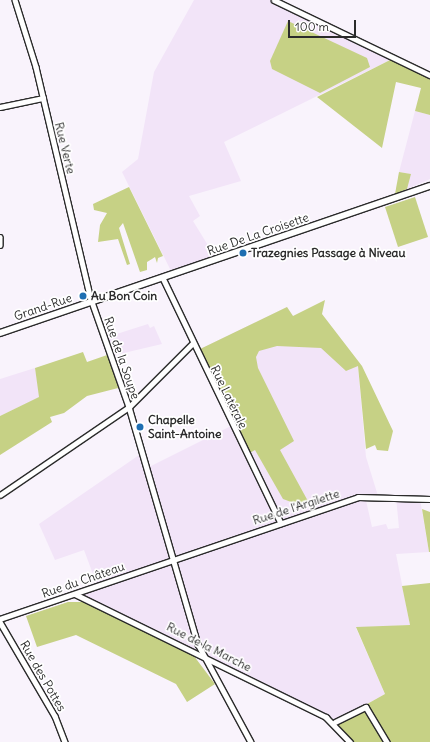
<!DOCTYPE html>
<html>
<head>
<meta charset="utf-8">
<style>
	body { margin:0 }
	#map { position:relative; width:430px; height:742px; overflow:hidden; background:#f9f3fc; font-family:Delius,sans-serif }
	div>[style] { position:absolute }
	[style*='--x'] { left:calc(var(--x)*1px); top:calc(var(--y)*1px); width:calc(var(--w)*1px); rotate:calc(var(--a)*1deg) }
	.built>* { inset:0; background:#f2e4f8 }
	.green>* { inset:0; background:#c6d185 }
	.roads { filter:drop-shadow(1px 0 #2b2b2b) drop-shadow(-1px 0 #2b2b2b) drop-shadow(0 1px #2b2b2b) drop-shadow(0 -1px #2b2b2b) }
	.minor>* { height:4.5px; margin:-2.25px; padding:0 2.25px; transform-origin:2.25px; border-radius:2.25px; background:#fff }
	.secondary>* { height:6px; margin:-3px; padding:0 3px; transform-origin:3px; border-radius:3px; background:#fff }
	.dots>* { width:11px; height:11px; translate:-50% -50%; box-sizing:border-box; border:2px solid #fff; border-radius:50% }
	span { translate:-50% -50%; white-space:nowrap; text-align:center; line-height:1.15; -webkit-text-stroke:3.5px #fff; paint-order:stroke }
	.street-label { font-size:12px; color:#2b2b2b }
	.poi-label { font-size:12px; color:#2b2b2b; font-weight:700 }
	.left { translate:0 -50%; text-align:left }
	.scale { position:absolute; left:288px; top:20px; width:68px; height:18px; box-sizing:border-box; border:2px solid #2b2b2b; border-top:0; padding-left:5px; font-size:12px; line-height:14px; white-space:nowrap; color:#2b2b2b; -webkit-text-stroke:3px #fff; paint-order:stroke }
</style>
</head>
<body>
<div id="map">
	<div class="built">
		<i style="clip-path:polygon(194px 0,274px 0,392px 59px,224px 142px,241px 181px,189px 196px,200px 216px,193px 221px,217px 260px,173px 275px,122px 172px,138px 159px,154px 72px)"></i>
		<i style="clip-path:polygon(415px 111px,430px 115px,430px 179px,407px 189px,410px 174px,399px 172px)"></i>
		<i style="clip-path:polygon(287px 307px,293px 316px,358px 366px,366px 457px,378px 496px,365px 496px,372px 527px,386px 524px,388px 529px,399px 528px,396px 497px,420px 499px,429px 552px,396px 554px,410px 625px,356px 628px,385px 694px,335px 722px,73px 594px,97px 585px,84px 550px,55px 560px,39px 524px,142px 453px,147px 468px,231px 426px,196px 351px)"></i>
		<i style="clip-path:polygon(148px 324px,150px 328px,154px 326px,162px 344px,111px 356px,104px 338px)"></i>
		<i style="clip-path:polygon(35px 368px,40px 397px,0 416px,0 379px)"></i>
	</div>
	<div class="green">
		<i style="clip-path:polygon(288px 21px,367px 58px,370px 67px,320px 93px,272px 69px,270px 61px)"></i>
		<i style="clip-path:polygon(392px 59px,430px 75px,430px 115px,415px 111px,421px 88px,396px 82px,382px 148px,317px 97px)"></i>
		<i style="clip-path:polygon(399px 172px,411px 174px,407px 189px,395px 194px)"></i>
		<i style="clip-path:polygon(129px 187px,163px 256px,158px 258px,157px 263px,155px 257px,152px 259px,147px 262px,147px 270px,140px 272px,123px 223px,119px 228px,130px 264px,127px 265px,118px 239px,98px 242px,100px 225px,107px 213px,94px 210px,93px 204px)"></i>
		<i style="clip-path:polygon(415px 197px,428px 237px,398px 247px,385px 207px)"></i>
		<i style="clip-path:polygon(325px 300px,322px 314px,362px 366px,393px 431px,388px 451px,377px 450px,375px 445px,366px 449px,358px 366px,346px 371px,321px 348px,277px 346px,259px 351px,256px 357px,258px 368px,294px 441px,280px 450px,309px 503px,302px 506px,283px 499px,255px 450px,246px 455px,196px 351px,287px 307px,293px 316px)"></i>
		<i style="clip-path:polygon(83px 352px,87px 362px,110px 354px,122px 387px,87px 396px,64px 413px,50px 417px,52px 422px,0 455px,0 416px,39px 397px,35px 368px)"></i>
		<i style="clip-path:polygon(422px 509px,430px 512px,430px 552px,429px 552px)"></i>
		<i style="clip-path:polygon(430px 583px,430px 742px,350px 742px,335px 722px,385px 694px,356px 627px,410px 625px,402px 586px)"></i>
		<i style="clip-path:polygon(68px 602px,84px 602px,194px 656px,215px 684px,187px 702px,176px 684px,76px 635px,37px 647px,26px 616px)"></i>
	</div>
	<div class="roads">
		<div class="minor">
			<i style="--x:15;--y:0;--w:70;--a:72.6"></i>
			<i style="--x:36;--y:67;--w:238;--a:76.7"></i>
			<i style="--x:91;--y:299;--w:114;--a:70.6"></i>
			<i style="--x:129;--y:407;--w:247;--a:73.8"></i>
			<i style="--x:198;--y:644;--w:111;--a:61.6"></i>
			<i style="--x:274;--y:0;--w:173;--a:25.7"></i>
			<i style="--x:0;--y:107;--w:44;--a:-11.8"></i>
			<i style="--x:0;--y:237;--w:8;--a:90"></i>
			<i style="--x:163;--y:278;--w:272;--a:64.3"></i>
			<i style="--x:0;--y:495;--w:156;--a:-34.3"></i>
			<i style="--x:129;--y:407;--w:89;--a:-45"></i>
			<i style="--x:75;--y:594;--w:280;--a:26.1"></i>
			<i style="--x:326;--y:717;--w:35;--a:46"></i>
			<i style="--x:0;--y:619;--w:378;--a:-18.8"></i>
			<i style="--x:358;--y:497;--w:72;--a:1.6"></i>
			<i style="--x:0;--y:622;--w:109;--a:59.7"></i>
			<i style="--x:55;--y:716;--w:28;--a:69"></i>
			<i style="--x:335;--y:722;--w:34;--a:-26"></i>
			<i style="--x:366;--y:707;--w:41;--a:59"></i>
		</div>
		<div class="secondary">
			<i style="--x:0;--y:333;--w:454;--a:-18.9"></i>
		</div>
	</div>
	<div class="dots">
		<i style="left:243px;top:253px;background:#1f6fb2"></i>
		<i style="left:83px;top:296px;background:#1f6fb2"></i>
		<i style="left:140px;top:427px;background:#1f6fb2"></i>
	</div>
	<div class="street-label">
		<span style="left:65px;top:148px;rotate:76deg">Rue Verte</span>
		<span style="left:258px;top:234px;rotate:-19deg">Rue De La Croisette</span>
		<span style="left:43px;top:307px;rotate:-19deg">Grand-Rue</span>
		<span style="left:122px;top:358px;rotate:71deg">Rue de la Soupe</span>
		<span style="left:229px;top:397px;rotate:64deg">Rue Latérale</span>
		<span style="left:296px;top:507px;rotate:-18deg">Rue de l'Argilette</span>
		<span style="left:83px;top:580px;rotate:-19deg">Rue du Château</span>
		<span style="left:209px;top:647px;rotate:27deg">Rue de la Marche</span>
		<span style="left:43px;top:676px;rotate:60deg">Rue des Pottes</span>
	</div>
	<div class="poi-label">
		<span class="left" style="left:251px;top:253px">Trazegnies Passage à Niveau</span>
		<span class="left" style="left:91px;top:296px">Au Bon Coin</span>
		<span class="left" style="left:148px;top:427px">Chapelle<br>Saint-Antoine</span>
	</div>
	<div class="scale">100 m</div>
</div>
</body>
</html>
